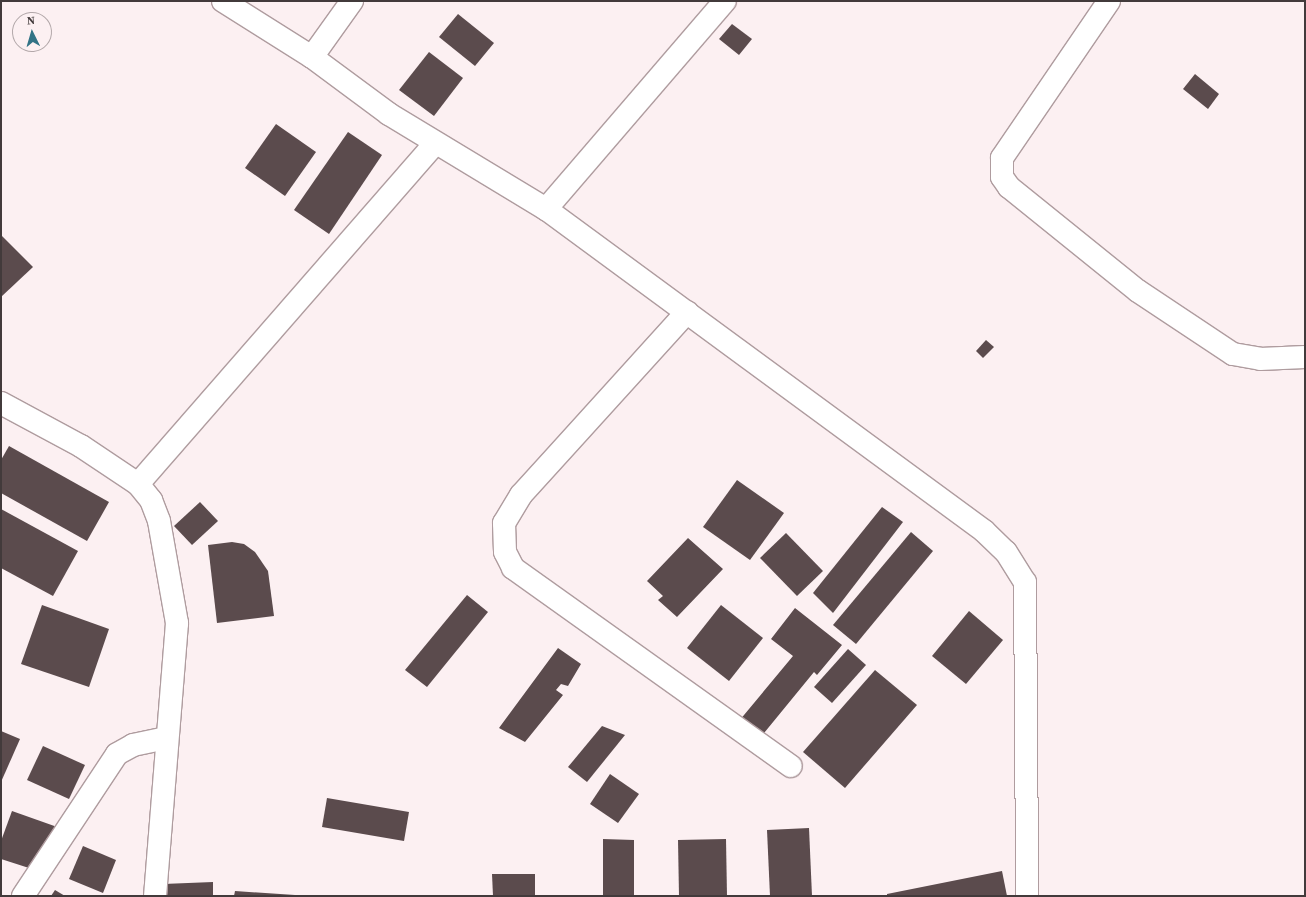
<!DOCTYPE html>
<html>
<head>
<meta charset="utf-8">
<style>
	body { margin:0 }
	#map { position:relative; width:1306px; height:897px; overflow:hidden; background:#fcf0f2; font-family:"Source Serif 4",serif }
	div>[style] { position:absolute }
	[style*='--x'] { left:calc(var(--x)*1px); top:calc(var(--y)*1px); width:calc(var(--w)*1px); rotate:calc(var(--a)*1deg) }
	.building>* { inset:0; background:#5b4b4d }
	.roads { filter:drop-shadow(1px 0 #af9c9f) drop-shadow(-1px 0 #af9c9f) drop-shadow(0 1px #af9c9f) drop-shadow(0 -1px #af9c9f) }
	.minor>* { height:22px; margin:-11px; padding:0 11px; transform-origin:11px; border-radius:11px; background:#fff }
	span { translate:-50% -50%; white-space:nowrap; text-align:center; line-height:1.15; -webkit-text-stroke:4px #fcf0f2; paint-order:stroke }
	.frame { position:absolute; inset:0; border:2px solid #423a3b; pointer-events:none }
	.north { position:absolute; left:12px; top:12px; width:40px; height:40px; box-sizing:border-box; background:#fcf0f2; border:1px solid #b2a7a9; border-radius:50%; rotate:355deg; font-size:11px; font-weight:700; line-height:16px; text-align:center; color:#423a3b }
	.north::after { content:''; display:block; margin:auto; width:14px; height:18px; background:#327386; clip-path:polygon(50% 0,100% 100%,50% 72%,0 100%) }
</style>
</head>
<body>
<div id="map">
	<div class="building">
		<i style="clip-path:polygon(458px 14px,494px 43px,475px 66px,439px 37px)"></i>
		<i style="clip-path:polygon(732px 24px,752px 39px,739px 55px,719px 39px)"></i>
		<i style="clip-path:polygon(429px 52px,463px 78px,434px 116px,399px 90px)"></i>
		<i style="clip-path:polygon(1195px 74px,1219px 94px,1208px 109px,1183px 89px)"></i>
		<i style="clip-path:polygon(276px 124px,316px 152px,285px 196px,245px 168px)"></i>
		<i style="clip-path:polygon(348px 132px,382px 155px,329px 234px,294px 210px)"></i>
		<i style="clip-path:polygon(2px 236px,33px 267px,1px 297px,1px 237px)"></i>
		<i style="clip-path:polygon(986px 340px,994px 347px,983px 358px,976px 351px)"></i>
		<i style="clip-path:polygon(9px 446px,109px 502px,87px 541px,1px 493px,1px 460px)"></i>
		<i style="clip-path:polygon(737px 480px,784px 513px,750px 560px,703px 527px)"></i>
		<i style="clip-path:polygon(200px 502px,218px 521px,192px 545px,174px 526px)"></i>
		<i style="clip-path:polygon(882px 507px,903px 522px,833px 613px,813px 593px)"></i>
		<i style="clip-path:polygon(1px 509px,78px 551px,53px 596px,1px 568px)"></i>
		<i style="clip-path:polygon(911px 532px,933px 551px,856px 644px,833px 625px)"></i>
		<i style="clip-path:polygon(786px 533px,823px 571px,797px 596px,760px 558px)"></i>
		<i style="clip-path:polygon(688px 538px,723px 569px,677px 617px,658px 600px,663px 596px,647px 581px)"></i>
		<i style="clip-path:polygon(232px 542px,244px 544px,255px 552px,268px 571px,274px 616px,217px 623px,208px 545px)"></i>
		<i style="clip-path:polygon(467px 595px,488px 612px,427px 687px,405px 670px)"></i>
		<i style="clip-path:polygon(42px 605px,109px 629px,89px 687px,21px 664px)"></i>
		<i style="clip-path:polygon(721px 605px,763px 638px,729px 681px,687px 648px)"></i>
		<i style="clip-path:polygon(795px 608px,842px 645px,817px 675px,814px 672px,760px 738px,739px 721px,793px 656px,771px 639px)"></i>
		<i style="clip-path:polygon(969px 611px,1003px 640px,966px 684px,932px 656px)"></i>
		<i style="clip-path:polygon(558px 648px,581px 664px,568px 686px,561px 684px,556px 690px,563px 695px,525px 742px,499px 728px)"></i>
		<i style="clip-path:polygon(848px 649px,866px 665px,832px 703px,814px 687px)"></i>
		<i style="clip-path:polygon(875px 670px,917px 705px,845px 788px,803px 752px)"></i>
		<i style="clip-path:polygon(602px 726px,625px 735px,587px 782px,568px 767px)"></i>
		<i style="clip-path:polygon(1px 731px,20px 739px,1px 782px)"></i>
		<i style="clip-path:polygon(43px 746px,85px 765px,69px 799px,27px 780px)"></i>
		<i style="clip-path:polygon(610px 774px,639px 794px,618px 823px,590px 804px)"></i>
		<i style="clip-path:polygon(327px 798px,409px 812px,404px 841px,322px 827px)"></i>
		<i style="clip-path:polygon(12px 811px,60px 828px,29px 868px,1px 859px,1px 841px)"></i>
		<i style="clip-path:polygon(809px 828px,812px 896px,770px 896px,767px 830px)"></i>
		<i style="clip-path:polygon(603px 839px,634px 840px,634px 896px,603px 896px)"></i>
		<i style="clip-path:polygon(726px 839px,727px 896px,679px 896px,678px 840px)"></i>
		<i style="clip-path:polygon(83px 846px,116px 860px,103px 893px,69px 879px)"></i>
		<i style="clip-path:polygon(1002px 871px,1007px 896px,887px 896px,887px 894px)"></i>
		<i style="clip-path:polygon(492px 874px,535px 874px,535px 896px,493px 896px)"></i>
		<i style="clip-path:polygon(213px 882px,213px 896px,164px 896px,163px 884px)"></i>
		<i style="clip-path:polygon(55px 890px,65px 896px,51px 896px)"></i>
		<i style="clip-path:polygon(235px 891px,295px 895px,295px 896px,234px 896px)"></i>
	</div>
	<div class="roads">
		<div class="minor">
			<i style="--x:223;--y:1;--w:105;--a:32.2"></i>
			<i style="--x:312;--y:57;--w:96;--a:36.5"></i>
			<i style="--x:389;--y:114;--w:184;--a:31.2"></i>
			<i style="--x:546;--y:209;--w:544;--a:36.32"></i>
			<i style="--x:984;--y:531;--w:30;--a:44"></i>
			<i style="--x:1006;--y:552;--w:36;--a:58"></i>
			<i style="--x:1025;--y:582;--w:314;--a:89.6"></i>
			<i style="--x:1109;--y:1;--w:190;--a:124.3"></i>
			<i style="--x:1002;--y:158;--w:19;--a:90"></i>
			<i style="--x:1002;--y:177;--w:12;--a:55"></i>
			<i style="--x:1009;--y:187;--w:166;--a:38.9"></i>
			<i style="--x:1138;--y:291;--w:114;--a:33.6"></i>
			<i style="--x:1233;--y:354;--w:27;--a:10"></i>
			<i style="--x:1260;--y:359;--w:45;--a:-2.5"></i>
			<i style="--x:312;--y:57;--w:69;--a:-54.5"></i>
			<i style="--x:546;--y:209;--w:274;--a:-49.3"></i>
			<i style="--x:687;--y:312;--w:247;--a:132.2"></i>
			<i style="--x:521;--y:495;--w:33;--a:121"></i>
			<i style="--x:504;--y:523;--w:29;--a:88"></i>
			<i style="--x:505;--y:552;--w:18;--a:63"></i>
			<i style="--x:513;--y:568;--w:341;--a:35.5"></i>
			<i style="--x:1;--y:403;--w:91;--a:28.3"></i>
			<i style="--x:81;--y:446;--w:69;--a:33.7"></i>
			<i style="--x:138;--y:484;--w:21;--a:51"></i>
			<i style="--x:151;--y:500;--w:22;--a:69"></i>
			<i style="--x:159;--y:521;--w:104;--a:80"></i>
			<i style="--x:177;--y:623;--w:274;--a:94.6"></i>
			<i style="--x:138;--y:484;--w:452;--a:-48.9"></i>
			<i style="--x:23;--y:896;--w:170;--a:-56.5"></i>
			<i style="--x:117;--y:754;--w:18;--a:-29"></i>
			<i style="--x:133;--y:745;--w:34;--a:-12"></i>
		</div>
	</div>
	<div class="frame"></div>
	<div class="north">N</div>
</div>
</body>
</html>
